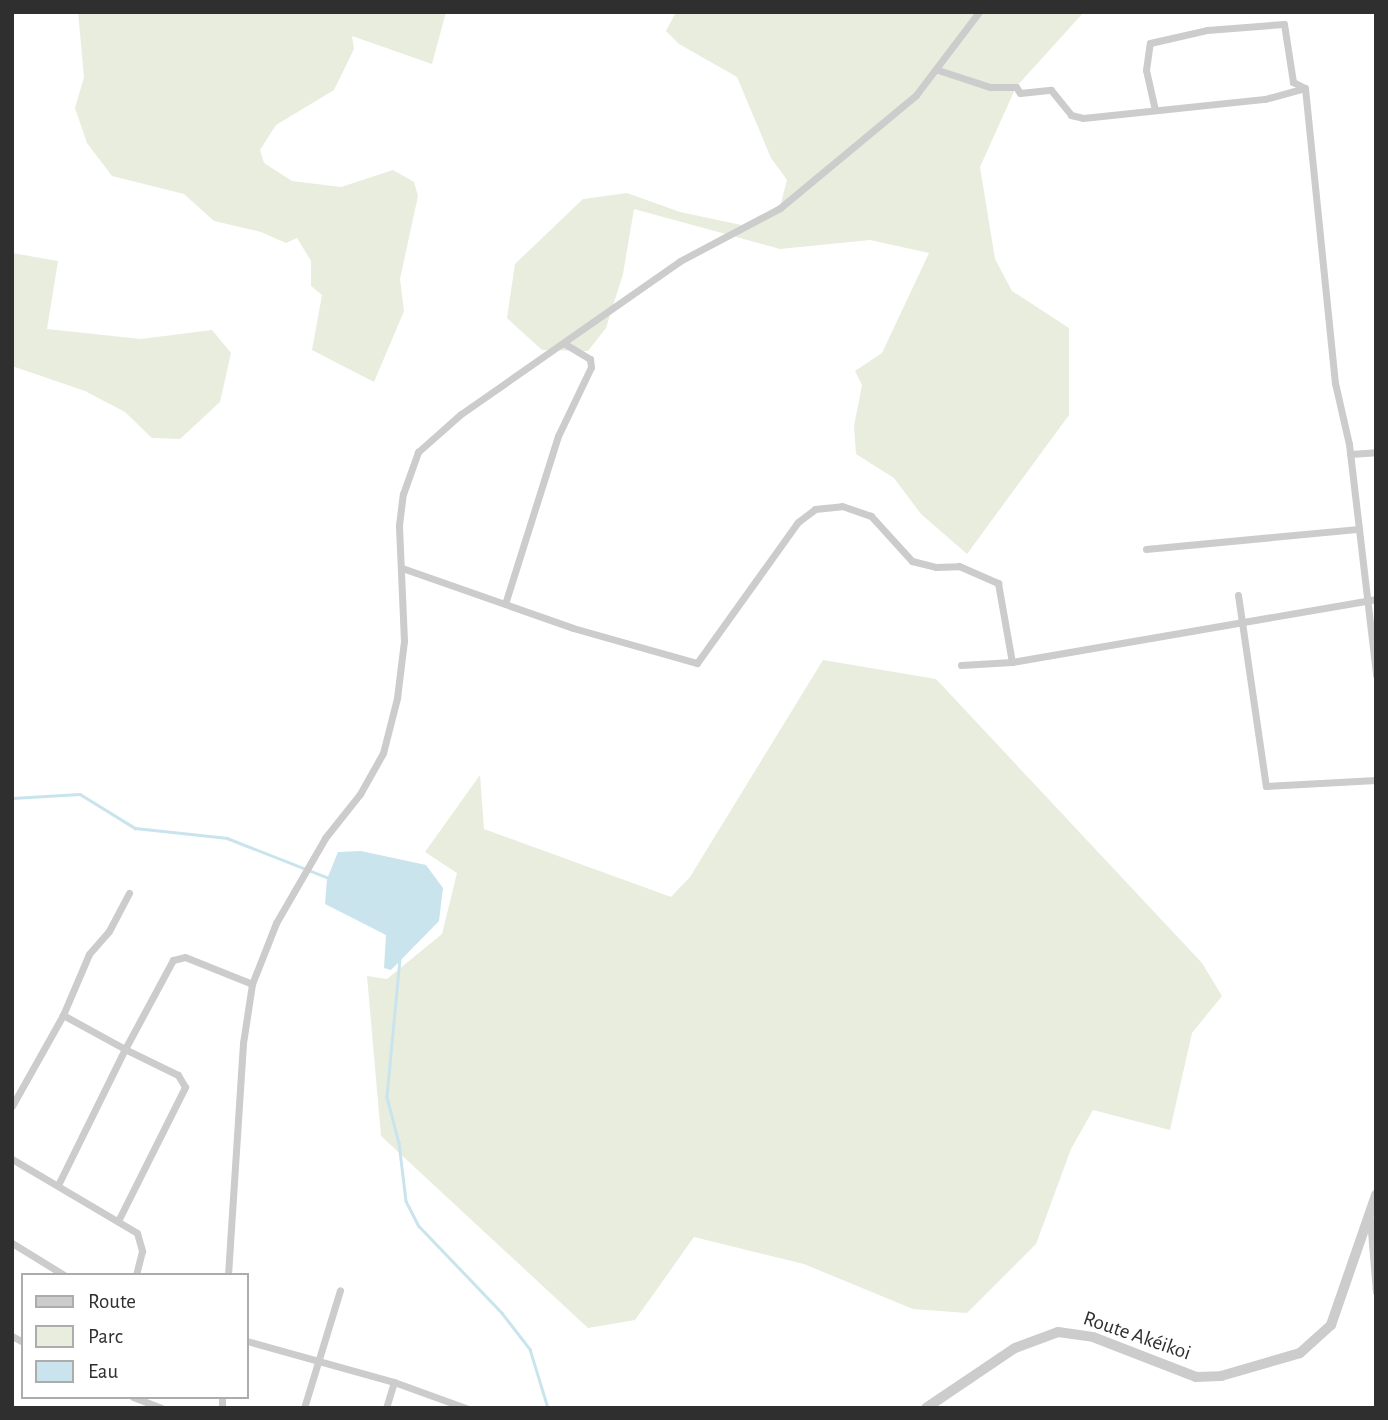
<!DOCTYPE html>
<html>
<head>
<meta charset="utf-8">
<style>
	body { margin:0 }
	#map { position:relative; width:1388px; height:1420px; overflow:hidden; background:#fff; font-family:"Alegreya Sans",sans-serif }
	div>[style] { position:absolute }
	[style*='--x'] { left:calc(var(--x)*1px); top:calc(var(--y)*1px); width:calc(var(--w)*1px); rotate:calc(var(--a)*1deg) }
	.green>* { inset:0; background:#e8eddd }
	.water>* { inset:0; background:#c9e4ed }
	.stream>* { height:2.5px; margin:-1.25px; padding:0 1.25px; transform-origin:1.25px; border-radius:1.25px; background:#c9e4ed }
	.minor>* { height:7px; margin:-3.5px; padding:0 3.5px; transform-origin:3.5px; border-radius:3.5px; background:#ccc }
	.tertiary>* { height:10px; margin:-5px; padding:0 5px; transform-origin:5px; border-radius:5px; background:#ccc }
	span { translate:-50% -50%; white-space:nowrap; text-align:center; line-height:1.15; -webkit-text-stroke:7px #fff; paint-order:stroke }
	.street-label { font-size:21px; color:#2f2f2f }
	.frame { position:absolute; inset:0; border:14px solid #2f2f2f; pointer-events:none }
	.legend { position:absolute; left:21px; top:1273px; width:228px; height:126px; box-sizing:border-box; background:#fff; border:2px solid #acacac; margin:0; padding:9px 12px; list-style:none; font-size:21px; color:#2f2f2f }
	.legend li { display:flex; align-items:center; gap:14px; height:35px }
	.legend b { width:35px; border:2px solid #acacac }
</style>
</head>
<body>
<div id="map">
	<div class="green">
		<i style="clip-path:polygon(78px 12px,446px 12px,432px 64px,352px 36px,354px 49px,334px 90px,276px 125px,260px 150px,264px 163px,292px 181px,341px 187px,393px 170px,414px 182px,418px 196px,400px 279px,404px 311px,374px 382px,312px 350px,322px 295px,311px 286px,311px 261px,297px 238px,286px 243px,261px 232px,214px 221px,184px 194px,112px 176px,87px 143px,75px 108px,84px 77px)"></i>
		<i style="clip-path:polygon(676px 12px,1084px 12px,1016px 87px,980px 167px,995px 259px,1012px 291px,1069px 328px,1069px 415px,967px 554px,921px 514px,894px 478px,856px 454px,854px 426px,862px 385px,855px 371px,882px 353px,929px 253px,870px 240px,780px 249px,634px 209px,623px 274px,606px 328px,588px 351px,542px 350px,507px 318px,515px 264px,583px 199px,627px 193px,680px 212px,746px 226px,780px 207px,787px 180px,771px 158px,737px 77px,679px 44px,666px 31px)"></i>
		<i style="clip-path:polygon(12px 253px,58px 261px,47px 329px,141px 339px,212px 330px,231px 353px,220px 402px,180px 439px,152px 438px,125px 412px,85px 391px,12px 366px)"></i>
		<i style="clip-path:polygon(823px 660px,936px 679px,1202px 963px,1222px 996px,1192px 1033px,1170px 1130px,1093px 1110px,1071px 1149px,1036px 1244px,967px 1313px,913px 1309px,804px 1264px,694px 1237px,635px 1320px,588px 1328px,381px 1136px,367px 976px,387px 979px,442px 934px,457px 873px,425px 852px,480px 775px,484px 829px,671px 897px,690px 877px)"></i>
	</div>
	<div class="water">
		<i style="clip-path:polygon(361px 851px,426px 865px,443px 888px,439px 921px,391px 970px,384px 968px,386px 935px,325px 904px,327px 879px,338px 852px)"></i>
	</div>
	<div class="stream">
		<i style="--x:12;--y:798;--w:68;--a:-3.4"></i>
		<i style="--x:80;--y:794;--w:65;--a:31.7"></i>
		<i style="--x:135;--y:828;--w:93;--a:6.2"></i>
		<i style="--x:227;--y:838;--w:110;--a:21.4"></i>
		<i style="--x:400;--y:959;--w:139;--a:95.4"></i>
		<i style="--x:387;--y:1097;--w:48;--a:75.4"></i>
		<i style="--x:399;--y:1143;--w:58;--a:83.1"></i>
		<i style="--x:406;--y:1201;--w:28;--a:63"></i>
		<i style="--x:419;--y:1226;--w:120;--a:46.3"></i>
		<i style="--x:502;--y:1313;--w:46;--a:52.1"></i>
		<i style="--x:530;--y:1349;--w:62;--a:73"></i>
	</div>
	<div class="minor">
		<i style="--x:938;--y:70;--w:55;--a:18.1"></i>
		<i style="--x:990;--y:87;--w:26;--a:0"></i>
		<i style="--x:1016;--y:87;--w:7;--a:56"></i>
		<i style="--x:1020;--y:93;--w:31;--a:-6"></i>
		<i style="--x:1051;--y:90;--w:32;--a:51"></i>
		<i style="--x:1071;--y:115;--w:12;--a:14"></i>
		<i style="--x:1083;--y:118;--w:183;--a:-6"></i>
		<i style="--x:1265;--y:99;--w:41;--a:-15.4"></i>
		<i style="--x:1155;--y:110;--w:41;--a:-102.7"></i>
		<i style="--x:1146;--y:70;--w:27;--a:-82"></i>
		<i style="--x:1150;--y:43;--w:58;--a:-12.8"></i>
		<i style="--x:1207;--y:30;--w:77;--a:-4.5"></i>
		<i style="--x:1284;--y:24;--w:59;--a:81.2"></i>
		<i style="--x:1293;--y:82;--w:13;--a:27"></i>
		<i style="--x:1305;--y:88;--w:297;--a:84.2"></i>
		<i style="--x:1335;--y:383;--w:63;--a:77.1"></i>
		<i style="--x:1349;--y:444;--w:233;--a:83.3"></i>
		<i style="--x:1350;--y:454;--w:26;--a:-4"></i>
		<i style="--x:1146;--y:549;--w:214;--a:-5.4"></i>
		<i style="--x:402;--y:568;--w:181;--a:19.3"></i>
		<i style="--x:573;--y:628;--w:129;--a:15.8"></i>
		<i style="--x:697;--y:663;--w:173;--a:-54.4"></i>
		<i style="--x:798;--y:522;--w:21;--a:-37"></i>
		<i style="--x:815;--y:509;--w:27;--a:-6"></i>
		<i style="--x:842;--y:506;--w:31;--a:19"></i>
		<i style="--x:871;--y:516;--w:61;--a:47.7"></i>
		<i style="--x:912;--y:561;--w:25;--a:14"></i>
		<i style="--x:936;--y:567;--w:23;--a:-2"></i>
		<i style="--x:959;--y:566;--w:43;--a:23.6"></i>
		<i style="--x:998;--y:583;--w:80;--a:80"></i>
		<i style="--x:1238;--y:595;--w:193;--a:81.7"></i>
		<i style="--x:1266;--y:786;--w:110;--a:-3.1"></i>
		<i style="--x:505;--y:604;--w:176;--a:-72.5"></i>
		<i style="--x:558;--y:436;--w:76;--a:-64.4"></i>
		<i style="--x:591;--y:367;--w:8;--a:-97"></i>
		<i style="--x:590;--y:359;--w:31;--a:-149"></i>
		<i style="--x:961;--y:665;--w:51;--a:-3.4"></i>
		<i style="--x:1012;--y:662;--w:369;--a:-9.8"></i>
		<i style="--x:12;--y:1106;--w:104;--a:-60.7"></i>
		<i style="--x:63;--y:1015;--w:66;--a:-66.9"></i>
		<i style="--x:89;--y:954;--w:30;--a:-49"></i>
		<i style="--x:109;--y:931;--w:43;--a:-62.2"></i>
		<i style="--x:12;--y:1159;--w:145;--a:30.6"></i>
		<i style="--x:137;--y:1233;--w:19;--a:74"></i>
		<i style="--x:142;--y:1251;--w:25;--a:104"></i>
		<i style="--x:58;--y:1185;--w:152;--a:-63.8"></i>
		<i style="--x:125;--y:1049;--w:71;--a:-151.3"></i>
		<i style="--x:1370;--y:1219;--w:73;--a:85.3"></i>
		<i style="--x:118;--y:1221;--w:150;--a:-63.4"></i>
		<i style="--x:185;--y:1087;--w:14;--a:-120"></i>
		<i style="--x:178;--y:1075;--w:59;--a:-153.9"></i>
		<i style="--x:125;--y:1049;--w:101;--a:-61.7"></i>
		<i style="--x:173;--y:960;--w:12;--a:-14"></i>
		<i style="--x:185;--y:957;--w:72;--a:21.9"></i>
		<i style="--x:12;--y:1243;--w:61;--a:31.6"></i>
		<i style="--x:228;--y:1275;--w:232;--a:-86.3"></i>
		<i style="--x:243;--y:1043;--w:60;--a:-81.3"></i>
		<i style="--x:252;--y:984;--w:66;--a:-68.5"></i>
		<i style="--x:276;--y:923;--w:98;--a:-60"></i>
		<i style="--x:325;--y:838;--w:56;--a:-51.5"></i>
		<i style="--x:360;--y:794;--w:47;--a:-60.7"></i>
		<i style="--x:383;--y:753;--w:57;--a:-75.7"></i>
		<i style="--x:397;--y:698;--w:57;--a:-83"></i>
		<i style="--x:404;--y:641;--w:116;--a:-92.5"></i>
		<i style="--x:399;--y:525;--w:31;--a:-83"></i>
		<i style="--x:403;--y:494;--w:45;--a:-70.3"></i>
		<i style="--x:418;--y:452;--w:57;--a:-41.5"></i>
		<i style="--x:461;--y:414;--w:267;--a:-34.9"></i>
		<i style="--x:680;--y:261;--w:113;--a:-27.9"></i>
		<i style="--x:780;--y:208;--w:177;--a:-39.7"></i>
		<i style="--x:916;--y:95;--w:104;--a:-52.8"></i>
		<i style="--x:12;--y:1336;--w:13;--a:29"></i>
		<i style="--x:247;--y:1341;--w:153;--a:15.6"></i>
		<i style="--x:394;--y:1382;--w:77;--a:19.9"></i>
		<i style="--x:133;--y:1397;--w:30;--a:21"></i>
		<i style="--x:222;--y:1397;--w:11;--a:90"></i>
		<i style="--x:304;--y:1408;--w:123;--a:-73"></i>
		<i style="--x:386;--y:1408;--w:27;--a:-73"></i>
	</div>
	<div class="tertiary">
		<i style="--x:926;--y:1408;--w:107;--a:-34"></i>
		<i style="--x:1015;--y:1348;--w:46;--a:-20.4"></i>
		<i style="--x:1058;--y:1332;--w:35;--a:8"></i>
		<i style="--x:1093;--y:1337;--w:110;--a:21.2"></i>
		<i style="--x:1196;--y:1377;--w:25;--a:-2"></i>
		<i style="--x:1221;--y:1376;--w:82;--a:-16.2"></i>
		<i style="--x:1300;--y:1353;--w:42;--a:-42.1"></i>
		<i style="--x:1331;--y:1325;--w:138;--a:-70.9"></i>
	</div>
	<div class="street-label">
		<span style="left:1137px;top:1336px;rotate:19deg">Route Akéikoi</span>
	</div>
	<div class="frame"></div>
	<ul class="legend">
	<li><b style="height:9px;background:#ccc"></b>Route</li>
	<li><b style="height:19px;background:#e8eddd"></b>Parc</li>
	<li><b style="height:19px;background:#c9e4ed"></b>Eau</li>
	</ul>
</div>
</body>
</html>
